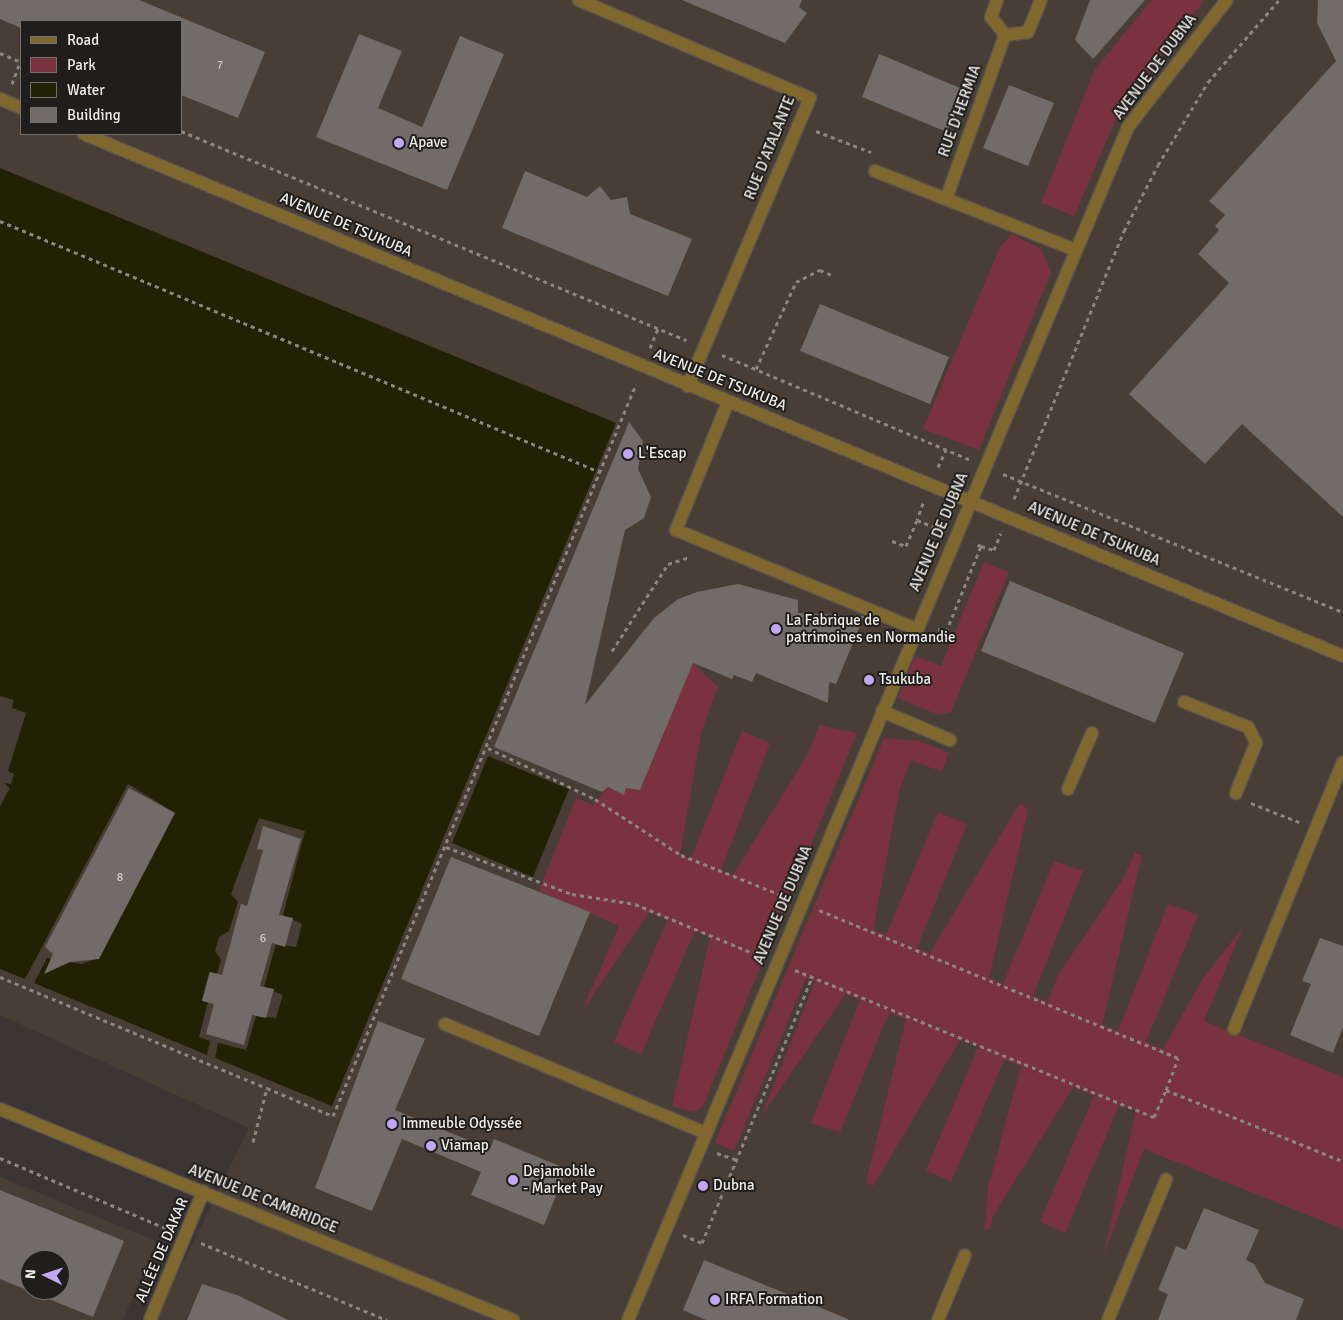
<!DOCTYPE html>
<html>
<head>
<meta charset="utf-8">
<style>
	body { margin:0 }
	#map { position:relative; width:1343px; height:1320px; overflow:hidden; background:#3b3633; font-family:Signika,sans-serif }
	div>[style] { position:absolute }
	[style*='--x'] { left:calc(var(--x)*1px); top:calc(var(--y)*1px); width:calc(var(--w)*1px); rotate:calc(var(--a)*1deg) }
	.built>* { inset:0; background:#483e36 }
	.green>* { inset:0; background:#7a323e }
	.water>* { inset:0; background:#212103 }
	.building>* { inset:0; background:#716b69 }
	.path>* { height:3px; margin-top:-1.5px; transform-origin:0; background:repeating-linear-gradient(90deg,#888582 0 4px,transparent 0 8px) }
	.roads { filter:drop-shadow(1px 0 #585350) drop-shadow(-1px 0 #585350) drop-shadow(0 1px #585350) drop-shadow(0 -1px #585350) }
	.service>* { height:12px; margin:-6px; padding:0 6px; transform-origin:6px; border-radius:6px; background:#80672e }
	.minor>* { height:12px; margin:-6px; padding:0 6px; transform-origin:6px; border-radius:6px; background:#80672e }
	.tertiary>* { height:12px; margin:-6px; padding:0 6px; transform-origin:6px; border-radius:6px; background:#80672e }
	.dots>* { width:14px; height:14px; translate:-50% -50%; box-sizing:border-box; border:2px solid #201e1c; border-radius:50% }
	span { translate:-50% -50%; white-space:nowrap; text-align:center; line-height:1.15; -webkit-text-stroke:4px #201e1c; paint-order:stroke }
	.number-label { font-size:12px; color:#cfccc9 }
	.number-label span { -webkit-text-stroke-width:0 }
	.street-label { font-size:15px; color:#eeece9 }
	.poi-label { font-size:15px; color:#eeece9 }
	.left { translate:0 -50%; text-align:left }
	.legend { position:absolute; left:20px; top:20px; width:162px; height:115px; box-sizing:border-box; background:#201e1c; border:1px solid #72706e; margin:0; padding:6px 9px; list-style:none; font-size:15px; color:#eeece9 }
	.legend li { display:flex; align-items:center; gap:10px; height:25px }
	.legend b { width:25px; border:1px solid #72706e }
	.north { position:absolute; left:20px; top:1250px; width:50px; height:50px; box-sizing:border-box; background:#201e1c; border:1px solid #72706e; border-radius:50%; rotate:274deg; font-size:14px; font-weight:700; line-height:20px; text-align:center; color:#eeece9 }
	.north::after { content:''; display:block; margin:auto; width:18px; height:22px; background:#c1a8f3; clip-path:polygon(50% 0,100% 100%,50% 72%,0 100%) }
</style>
</head>
<body>
<div id="map">
	<div class="built">
		<i style="clip-path:polygon(evenodd,0 0,1343px 0,1343px 1320px,155px 1320px,249px 1128px,0 1015px,0 0,21px 21px,181px 21px,181px 134px,21px 134px,21px 21px)"></i>
		<i style="clip-path:polygon(evenodd,0 1177px,156px 1241px,123px 1320px,0 1320px,0 1177px,30px 1260px,60px 1260px,60px 1290px,30px 1290px,30px 1260px)"></i>
	</div>
	<div class="green">
		<i style="clip-path:polygon(1151px 0,1204px 0,1115px 121px,1074px 216px,1041px 203px,1094px 71px)"></i>
		<i style="clip-path:polygon(1012px 234px,1041px 249px,1051px 272px,979px 450px,923px 429px,1000px 247px)"></i>
		<i style="clip-path:polygon(984px 562px,1009px 572px,951px 712px,939px 715px,898px 698px,915px 656px,941px 666px)"></i>
		<i style="clip-path:polygon(693px 663px,718px 687px,701px 733px,680px 855px,691px 858px,742px 731px,770px 743px,721px 870px,733px 875px,808px 754px,819px 725px,857px 733px,703px 1106px,694px 1112px,672px 1106px,710px 937px,695px 931px,641px 1054px,614px 1042px,668px 919px,649px 912px,581px 1013px,619px 926px,539px 891px,576px 798px,593px 805px,608px 787px,624px 794px,626px 788px,640px 790px)"></i>
		<i style="clip-path:polygon(884px 738px,920px 741px,949px 753px,942px 772px,911px 760px,900px 788px,873px 930px,886px 935px,938px 812px,967px 824px,917px 948px,930px 953px,1020px 803px,1028px 810px,989px 978px,1003px 984px,1054px 861px,1083px 871px,1033px 996px,1048px 1002px,1057px 977px,1123px 879px,1135px 853px,1142px 855px,1102px 1025px,1118px 1031px,1168px 904px,1198px 915px,1146px 1042px,1163px 1049px,1202px 980px,1243px 927px,1204px 1021px,1343px 1077px,1343px 1229px,1144px 1149px,1103px 1256px,1136px 1111px,1119px 1105px,1065px 1233px,1040px 1222px,1094px 1096px,1073px 1087px,993px 1216px,989px 1230px,985px 1229px,988px 1187px,1021px 1066px,1004px 1060px,951px 1182px,926px 1170px,978px 1047px,960px 1040px,873px 1186px,866px 1182px,906px 1019px,889px 1013px,840px 1132px,811px 1123px,860px 1000px,846px 993px,761px 1117px,815px 982px,806px 978px,734px 1151px,715px 1143px)"></i>
	</div>
	<div class="water">
		<i style="clip-path:polygon(0 168px,616px 423px,332px 1106px,215px 1058px,218px 1043px,246px 1050px,256px 1016px,276px 1018px,283px 995px,264px 987px,276px 944px,296px 947px,302px 924px,283px 915px,305px 831px,259px 818px,231px 894px,238px 902px,229px 931px,219px 937px,215px 951px,221px 960px,217px 974px,209px 972px,202px 1000px,208px 1002px,199px 1037px,210px 1041px,207px 1055px,34px 983px,47px 958px,81px 964px,99px 958px,175px 813px,128px 784px,25px 979px,0 969px,0 806px,10px 788px,4px 783px,11px 784px,14px 774px,8px 771px,26px 713px,12px 708px,14px 700px,0 696px)"></i>
		<i style="clip-path:polygon(488px 756px,569px 789px,533px 877px,452px 843px)"></i>
	</div>
	<div class="building">
		<i style="clip-path:polygon(0 0,139px 0,265px 52px,238px 118px,181px 95px,181px 21px,21px 21px,21px 28px,0 19px)"></i>
		<i style="clip-path:polygon(682px 0,802px 0,799px 7px,807px 13px,785px 43px)"></i>
		<i style="clip-path:polygon(1090px 0,1145px 0,1093px 59px,1075px 40px)"></i>
		<i style="clip-path:polygon(1318px 0,1343px 0,1343px 517px,1242px 424px,1205px 464px,1129px 394px,1229px 283px,1198px 254px,1219px 230px,1215px 226px,1225px 215px,1209px 201px,1336px 61px,1317px 23px)"></i>
		<i style="clip-path:polygon(359px 34px,402px 51px,378px 108px,422px 127px,460px 36px,504px 54px,447px 190px,316px 137px)"></i>
		<i style="clip-path:polygon(879px 54px,965px 90px,947px 132px,862px 97px)"></i>
		<i style="clip-path:polygon(1009px 85px,1054px 103px,1028px 166px,983px 148px)"></i>
		<i style="clip-path:polygon(525px 171px,587px 197px,600px 186px,611px 200px,627px 197px,630px 214px,692px 239px,668px 296px,502px 228px)"></i>
		<i style="clip-path:polygon(820px 304px,949px 357px,930px 404px,800px 351px)"></i>
		<i style="clip-path:polygon(629px 422px,643px 441px,638px 469px,651px 497px,644px 518px,625px 530px,585px 705px,654px 618px,678px 599px,697px 592px,738px 584px,798px 600px,798px 613px,864px 616px,836px 684px,829px 682px,828px 703px,756px 673px,752px 682px,734px 675px,732px 679px,693px 663px,640px 790px,626px 788px,624px 795px,608px 787px,602px 792px,494px 747px)"></i>
		<i style="clip-path:polygon(1010px 581px,1184px 653px,1155px 723px,981px 651px)"></i>
		<i style="clip-path:polygon(129px 788px,175px 813px,99px 959px,70px 962px,44px 974px,53px 954px,45px 947px)"></i>
		<i style="clip-path:polygon(263px 826px,301px 839px,279px 915px,293px 918px,285px 947px,272px 943px,260px 986px,274px 989px,266px 1018px,252px 1015px,244px 1045px,206px 1034px,214px 1004px,202px 1001px,210px 972px,222px 975px,241px 904px,247px 906px,263px 850px,257px 849px)"></i>
		<i style="clip-path:polygon(451px 857px,590px 912px,539px 1036px,401px 979px)"></i>
		<i style="clip-path:polygon(1320px 938px,1343px 946px,1343px 1027px,1333px 1053px,1290px 1035px,1311px 984px,1302px 981px)"></i>
		<i style="clip-path:polygon(378px 1021px,425px 1039px,395px 1110px,490px 1149px,494px 1139px,567px 1169px,544px 1225px,471px 1195px,481px 1172px,402px 1139px,372px 1211px,315px 1188px)"></i>
		<i style="clip-path:polygon(evenodd,0 1190px,124px 1241px,93px 1317px,0 1279px,0 1190px,30px 1260px,60px 1260px,60px 1290px,30px 1290px,30px 1260px)"></i>
		<i style="clip-path:polygon(1204px 1208px,1259px 1230px,1246px 1260px,1254px 1264px,1265px 1283px,1304px 1299px,1296px 1320px,1158px 1320px,1168px 1294px,1158px 1290px,1176px 1246px,1186px 1250px)"></i>
		<i style="clip-path:polygon(704px 1260px,848px 1319px,848px 1320px,706px 1320px,683px 1310px)"></i>
		<i style="clip-path:polygon(202px 1284px,237px 1295px,288px 1320px,187px 1320px)"></i>
	</div>
	<div class="path">
		<i style="--x:0;--y:53;--w:23;--a:23"></i>
		<i style="--x:12;--y:84;--w:23;--a:-70"></i>
		<i style="--x:181;--y:131;--w:547;--a:22.48"></i>
		<i style="--x:816;--y:131;--w:59;--a:20.9"></i>
		<i style="--x:0;--y:221;--w:650;--a:22.7"></i>
		<i style="--x:650;--y:348;--w:22;--a:-68"></i>
		<i style="--x:722;--y:355;--w:269;--a:22.9"></i>
		<i style="--x:756;--y:369;--w:96;--a:-65.3"></i>
		<i style="--x:796;--y:282;--w:27;--a:-27"></i>
		<i style="--x:820;--y:270;--w:15;--a:23"></i>
		<i style="--x:938;--y:467;--w:19;--a:-65"></i>
		<i style="--x:1003;--y:474;--w:367;--a:22.1"></i>
		<i style="--x:1014;--y:499;--w:290;--a:-67.7"></i>
		<i style="--x:1124;--y:231;--w:74;--a:-62.7"></i>
		<i style="--x:1158;--y:165;--w:97;--a:-58.9"></i>
		<i style="--x:1208;--y:82;--w:108;--a:-49.1"></i>
		<i style="--x:923;--y:503;--w:18;--a:109"></i>
		<i style="--x:917;--y:520;--w:24;--a:22"></i>
		<i style="--x:892;--y:541;--w:15;--a:20"></i>
		<i style="--x:906;--y:546;--w:28;--a:-67"></i>
		<i style="--x:981;--y:546;--w:14;--a:17"></i>
		<i style="--x:994;--y:550;--w:18;--a:-68"></i>
		<i style="--x:938;--y:629;--w:9;--a:21"></i>
		<i style="--x:946;--y:632;--w:93;--a:-67.9"></i>
		<i style="--x:981;--y:546;--w:8;--a:-157"></i>
		<i style="--x:612;--y:651;--w:103;--a:-57.2"></i>
		<i style="--x:668;--y:564;--w:23;--a:-18"></i>
		<i style="--x:488;--y:748;--w:119;--a:25.5"></i>
		<i style="--x:595;--y:799;--w:103;--a:33.1"></i>
		<i style="--x:681;--y:855;--w:113;--a:21.8"></i>
		<i style="--x:1251;--y:803;--w:52;--a:21.6"></i>
		<i style="--x:446;--y:847;--w:134;--a:20.5"></i>
		<i style="--x:572;--y:894;--w:64;--a:9"></i>
		<i style="--x:635;--y:904;--w:135;--a:22.6"></i>
		<i style="--x:795;--y:970;--w:388;--a:22.3"></i>
		<i style="--x:1154;--y:1117;--w:30;--a:-66"></i>
		<i style="--x:1166;--y:1090;--w:34;--a:-69"></i>
		<i style="--x:1178;--y:1058;--w:388;--a:-157.6"></i>
		<i style="--x:0;--y:977;--w:289;--a:22.6"></i>
		<i style="--x:1166;--y:1090;--w:191;--a:21.9"></i>
		<i style="--x:253;--y:1142;--w:56;--a:-75.5"></i>
		<i style="--x:267;--y:1088;--w:72;--a:23"></i>
		<i style="--x:333;--y:1116;--w:792;--a:-67.51"></i>
		<i style="--x:717;--y:1153;--w:21;--a:19"></i>
		<i style="--x:0;--y:1158;--w:182;--a:22.9"></i>
		<i style="--x:683;--y:1235;--w:21;--a:23"></i>
		<i style="--x:702;--y:1243;--w:288;--a:-67.5"></i>
		<i style="--x:201;--y:1243;--w:201;--a:22.5"></i>
	</div>
	<div class="roads">
		<div class="service">
			<i style="--x:997;--y:0;--w:18;--a:109"></i>
			<i style="--x:991;--y:17;--w:23;--a:52"></i>
			<i style="--x:875;--y:171;--w:216;--a:21.5"></i>
			<i style="--x:946;--y:199;--w:174;--a:-70.2"></i>
			<i style="--x:1005;--y:35;--w:23;--a:-7"></i>
			<i style="--x:1028;--y:32;--w:35;--a:-68"></i>
			<i style="--x:728;--y:402;--w:138;--a:112.1"></i>
			<i style="--x:676;--y:530;--w:260;--a:22.4"></i>
			<i style="--x:1184;--y:702;--w:69;--a:21.3"></i>
			<i style="--x:1248;--y:727;--w:18;--a:63"></i>
			<i style="--x:1256;--y:743;--w:54;--a:111.8"></i>
			<i style="--x:882;--y:711;--w:74;--a:23.1"></i>
			<i style="--x:1068;--y:789;--w:61;--a:-66.8"></i>
			<i style="--x:445;--y:1024;--w:283;--a:22.7"></i>
			<i style="--x:1234;--y:1029;--w:288;--a:-67.8"></i>
			<i style="--x:938;--y:1320;--w:70;--a:-67.4"></i>
			<i style="--x:1108;--y:1320;--w:152;--a:-67.5"></i>
		</div>
		<div class="minor">
			<i style="--x:579;--y:0;--w:251;--a:23"></i>
			<i style="--x:810;--y:98;--w:313;--a:113"></i>
			<i style="--x:150;--y:1320;--w:139;--a:-67.5"></i>
			<i style="--x:628;--y:1320;--w:1294;--a:-67.26"></i>
			<i style="--x:1128;--y:127;--w:161;--a:-52.1"></i>
		</div>
		<div class="tertiary">
			<i style="--x:0;--y:99;--w:23;--a:23"></i>
			<i style="--x:84;--y:134;--w:1363;--a:22.52"></i>
			<i style="--x:0;--y:1109;--w:555;--a:22.36"></i>
		</div>
	</div>
	<div class="dots">
		<i style="left:399px;top:143px;background:#c1a8f3"></i>
		<i style="left:628px;top:454px;background:#c1a8f3"></i>
		<i style="left:776px;top:629px;background:#c1a8f3"></i>
		<i style="left:869px;top:680px;background:#c1a8f3"></i>
		<i style="left:392px;top:1124px;background:#c1a8f3"></i>
		<i style="left:431px;top:1146px;background:#c1a8f3"></i>
		<i style="left:513px;top:1180px;background:#c1a8f3"></i>
		<i style="left:703px;top:1186px;background:#c1a8f3"></i>
		<i style="left:715px;top:1300px;background:#c1a8f3"></i>
	</div>
	<div class="number-label">
		<span style="left:220px;top:66px">7</span>
		<span style="left:120px;top:878px">8</span>
		<span style="left:263px;top:939px">6</span>
	</div>
	<div class="street-label">
		<span style="left:1155px;top:67px;rotate:-53deg">AVENUE DE DUBNA</span>
		<span style="left:960px;top:111px;rotate:-70deg">RUE D'HERMIA</span>
		<span style="left:770px;top:148px;rotate:-68deg">RUE D'ATALANTE</span>
		<span style="left:346px;top:225px;rotate:23deg">AVENUE DE TSUKUBA</span>
		<span style="left:720px;top:380px;rotate:22deg">AVENUE DE TSUKUBA</span>
		<span style="left:939px;top:532px;rotate:-67deg">AVENUE DE DUBNA</span>
		<span style="left:1094px;top:534px;rotate:23deg">AVENUE DE TSUKUBA</span>
		<span style="left:783px;top:905px;rotate:-67deg">AVENUE DE DUBNA</span>
		<span style="left:263px;top:1199px;rotate:22deg">AVENUE DE CAMBRIDGE</span>
		<span style="left:162px;top:1250px;rotate:-67deg">ALLÉE DE DAKAR</span>
	</div>
	<div class="poi-label">
		<span class="left" style="left:409px;top:143px">Apave</span>
		<span class="left" style="left:638px;top:454px">L'Escap</span>
		<span class="left" style="left:786px;top:629px">La Fabrique de<br>patrimoines en Normandie</span>
		<span class="left" style="left:879px;top:680px">Tsukuba</span>
		<span class="left" style="left:402px;top:1124px">Immeuble Odyssée</span>
		<span class="left" style="left:441px;top:1146px">Viamap</span>
		<span class="left" style="left:523px;top:1180px">Dejamobile<br>- Market Pay</span>
		<span class="left" style="left:713px;top:1186px">Dubna</span>
		<span class="left" style="left:725px;top:1300px">IRFA Formation</span>
	</div>
	<ul class="legend">
	<li><b style="height:6px;background:#80672e"></b>Road</li>
	<li><b style="height:14px;background:#7a323e"></b>Park</li>
	<li><b style="height:14px;background:#212103"></b>Water</li>
	<li><b style="height:14px;background:#716b69"></b>Building</li>
	</ul>
	<div class="north">N</div>
</div>
</body>
</html>
